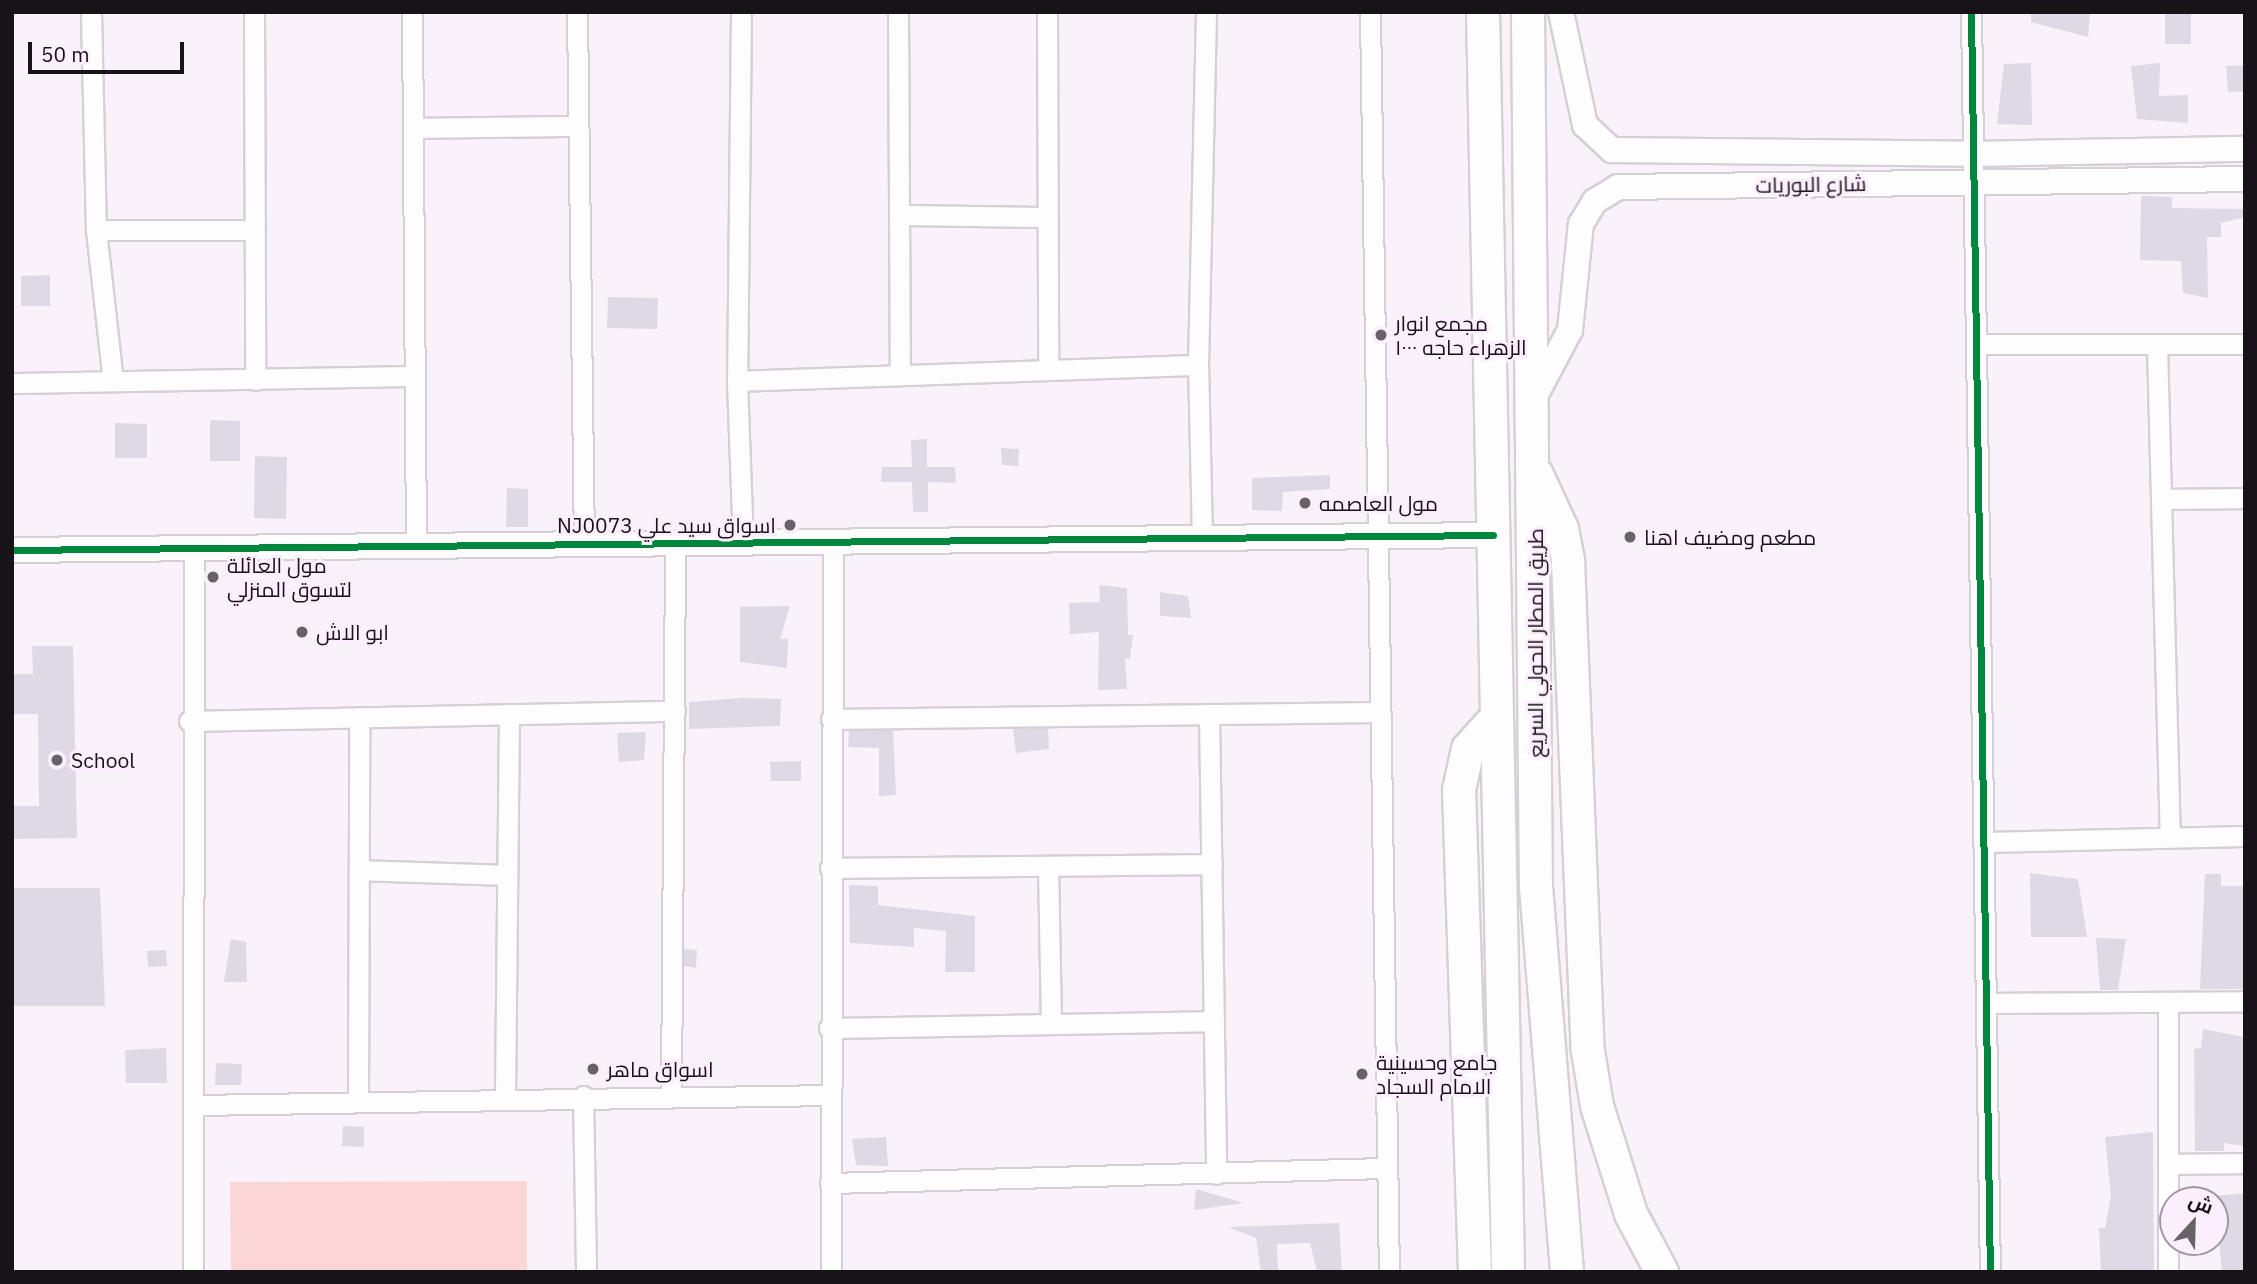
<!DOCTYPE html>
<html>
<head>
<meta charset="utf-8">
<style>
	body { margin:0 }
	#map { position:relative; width:2257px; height:1284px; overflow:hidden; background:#f9f2fa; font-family:"IBM Plex Sans",Cairo,sans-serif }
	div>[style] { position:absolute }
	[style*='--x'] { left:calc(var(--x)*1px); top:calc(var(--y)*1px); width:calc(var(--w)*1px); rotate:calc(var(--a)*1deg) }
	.green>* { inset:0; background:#fcd5d6 }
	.building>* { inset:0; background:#ded9e5 }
	.roads { filter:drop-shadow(2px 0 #d6d0d6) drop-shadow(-2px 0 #d6d0d6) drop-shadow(0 2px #d6d0d6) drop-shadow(0 -2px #d6d0d6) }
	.minor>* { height:19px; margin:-9.5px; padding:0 9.5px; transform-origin:9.5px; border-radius:9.5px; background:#fefdfe }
	.tertiary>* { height:24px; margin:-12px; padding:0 12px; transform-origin:12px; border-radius:12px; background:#fefdfe }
	.trunk>* { height:32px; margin:-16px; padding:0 16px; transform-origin:16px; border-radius:16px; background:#fefdfe }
	.cycleway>* { height:7px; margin:-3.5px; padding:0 3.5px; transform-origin:3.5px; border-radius:3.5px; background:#00873e }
	.dots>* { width:19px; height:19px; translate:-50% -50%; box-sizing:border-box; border:4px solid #fceffd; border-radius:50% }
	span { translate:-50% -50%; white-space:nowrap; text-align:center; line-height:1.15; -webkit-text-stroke:6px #fceffd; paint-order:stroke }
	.street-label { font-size:21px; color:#181319 }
	.poi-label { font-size:21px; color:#181319 }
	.left { translate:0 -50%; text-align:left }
	.right { translate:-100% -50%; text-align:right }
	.frame { position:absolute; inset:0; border:14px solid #181319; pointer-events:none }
	.north { position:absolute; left:2159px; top:1186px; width:70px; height:70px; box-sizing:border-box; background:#fceffd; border:2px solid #a197a2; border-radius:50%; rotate:22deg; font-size:19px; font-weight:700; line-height:28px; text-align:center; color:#181319 }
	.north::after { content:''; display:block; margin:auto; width:24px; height:32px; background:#676168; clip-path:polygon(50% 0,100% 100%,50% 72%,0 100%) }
	.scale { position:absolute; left:28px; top:42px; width:156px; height:32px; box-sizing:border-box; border:4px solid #181319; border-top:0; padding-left:9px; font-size:21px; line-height:24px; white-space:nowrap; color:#181319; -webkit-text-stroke:5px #fceffd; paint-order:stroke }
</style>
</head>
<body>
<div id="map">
	<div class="green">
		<i style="clip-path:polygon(527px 1181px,527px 1272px,231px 1272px,230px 1182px)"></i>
	</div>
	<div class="building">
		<i style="clip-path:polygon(2031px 12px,2090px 12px,2088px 37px,2031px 22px)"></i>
		<i style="clip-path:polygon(2165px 12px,2191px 12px,2191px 44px,2165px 44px)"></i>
		<i style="clip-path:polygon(2031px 63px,2032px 125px,1997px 124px,2004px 64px)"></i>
		<i style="clip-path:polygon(2160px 63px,2159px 96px,2188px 95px,2188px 123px,2137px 119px,2131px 66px)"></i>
		<i style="clip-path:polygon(2245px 65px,2245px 91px,2228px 92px,2226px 66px)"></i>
		<i style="clip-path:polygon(2141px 196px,2172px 197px,2172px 208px,2245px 209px,2245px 217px,2221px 223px,2221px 237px,2207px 237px,2208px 298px,2183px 293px,2181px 261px,2140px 260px)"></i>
		<i style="clip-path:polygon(50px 275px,50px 306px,21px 306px,21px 276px)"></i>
		<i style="clip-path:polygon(608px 297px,658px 298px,657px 329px,607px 328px)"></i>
		<i style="clip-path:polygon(210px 420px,240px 421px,240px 461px,210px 461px)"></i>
		<i style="clip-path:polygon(115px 423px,147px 424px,147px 458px,115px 458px)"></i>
		<i style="clip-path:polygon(927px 439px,927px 467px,955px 467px,956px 483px,928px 482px,928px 512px,913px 512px,912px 482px,881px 482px,882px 467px,912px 467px,911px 440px)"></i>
		<i style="clip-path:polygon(1001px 448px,1019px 449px,1018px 466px,1002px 465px)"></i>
		<i style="clip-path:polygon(255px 456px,287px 457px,286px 519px,254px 518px)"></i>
		<i style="clip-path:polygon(1330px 475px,1330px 489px,1283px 492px,1282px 511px,1252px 510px,1252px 478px)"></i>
		<i style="clip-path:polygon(507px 488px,528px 489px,528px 527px,506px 527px)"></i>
		<i style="clip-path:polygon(1099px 585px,1127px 588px,1128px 635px,1133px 635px,1130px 659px,1125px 658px,1127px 689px,1098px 690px,1099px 632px,1070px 634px,1069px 603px,1100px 602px)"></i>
		<i style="clip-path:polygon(1160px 592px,1188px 596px,1191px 618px,1160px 616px)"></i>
		<i style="clip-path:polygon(790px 606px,780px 639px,788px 639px,787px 668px,740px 662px,740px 607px)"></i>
		<i style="clip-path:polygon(32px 646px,73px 646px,77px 838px,12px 839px,12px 806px,39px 806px,38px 714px,12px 714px,12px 674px,33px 674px)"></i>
		<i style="clip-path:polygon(741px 698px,781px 699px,780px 726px,689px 729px,689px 702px)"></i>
		<i style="clip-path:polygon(1048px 728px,1049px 749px,1016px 753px,1013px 729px)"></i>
		<i style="clip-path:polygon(893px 730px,896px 795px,879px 796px,879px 748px,848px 747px,849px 731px)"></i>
		<i style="clip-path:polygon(646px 732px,644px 760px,619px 762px,617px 733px)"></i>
		<i style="clip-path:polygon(801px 761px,801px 781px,771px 781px,770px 762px)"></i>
		<i style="clip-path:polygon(2030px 873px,2078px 879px,2087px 937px,2031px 937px)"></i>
		<i style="clip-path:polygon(2205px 874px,2221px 874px,2221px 886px,2245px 886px,2245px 989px,2200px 989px)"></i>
		<i style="clip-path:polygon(849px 885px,878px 886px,878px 905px,975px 916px,975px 972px,945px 972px,946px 931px,914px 928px,914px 947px,850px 943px)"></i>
		<i style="clip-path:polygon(12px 888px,100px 888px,105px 1006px,12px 1006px)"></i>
		<i style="clip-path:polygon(2096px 938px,2126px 939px,2118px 990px,2100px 990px)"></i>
		<i style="clip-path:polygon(231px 939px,246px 942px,247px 982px,224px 982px)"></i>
		<i style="clip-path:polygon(684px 949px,697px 950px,696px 968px,684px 966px)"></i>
		<i style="clip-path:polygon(166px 950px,167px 966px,148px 967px,147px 951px)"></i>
		<i style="clip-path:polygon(2203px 1029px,2244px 1037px,2245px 1146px,2224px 1143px,2224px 1151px,2195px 1151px,2194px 1049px,2201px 1048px)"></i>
		<i style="clip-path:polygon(166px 1048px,167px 1083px,126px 1083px,125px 1050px)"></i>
		<i style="clip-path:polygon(216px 1063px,242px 1064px,241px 1085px,215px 1085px)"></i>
		<i style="clip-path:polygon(343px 1126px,364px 1127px,364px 1147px,342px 1146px)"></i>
		<i style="clip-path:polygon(2153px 1132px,2154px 1272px,2101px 1272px,2099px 1228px,2105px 1228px,2111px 1196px,2105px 1137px)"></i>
		<i style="clip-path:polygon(886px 1137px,888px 1166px,856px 1165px,852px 1139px)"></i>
		<i style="clip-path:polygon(1196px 1189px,1244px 1203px,1194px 1210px)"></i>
		<i style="clip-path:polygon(2245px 1193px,2245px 1272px,2222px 1272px,2215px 1196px)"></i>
		<i style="clip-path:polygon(1339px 1223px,1342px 1272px,1317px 1272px,1310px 1243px,1277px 1244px,1278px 1272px,1261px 1272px,1256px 1238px,1228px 1227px)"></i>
	</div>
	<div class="roads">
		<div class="minor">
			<i style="--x:91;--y:12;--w:218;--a:88.7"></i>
			<i style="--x:96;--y:230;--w:152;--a:83.6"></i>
			<i style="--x:254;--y:12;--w:368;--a:89.8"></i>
			<i style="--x:412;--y:12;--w:535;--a:89.57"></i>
			<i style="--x:577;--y:12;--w:533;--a:89.25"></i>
			<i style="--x:741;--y:12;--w:369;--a:90.6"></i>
			<i style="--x:737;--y:381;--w:162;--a:87.9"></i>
			<i style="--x:898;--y:12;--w:363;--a:89.7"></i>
			<i style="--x:1047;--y:12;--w:357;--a:89.8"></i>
			<i style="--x:1370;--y:12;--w:1260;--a:89.14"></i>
			<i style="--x:1971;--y:12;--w:1260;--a:89.14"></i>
			<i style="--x:413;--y:128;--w:165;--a:-0.7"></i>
			<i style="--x:899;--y:215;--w:148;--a:0.8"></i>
			<i style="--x:96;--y:230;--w:157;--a:0"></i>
			<i style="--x:1976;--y:344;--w:269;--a:0"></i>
			<i style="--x:2157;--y:346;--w:490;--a:88.5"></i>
			<i style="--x:737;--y:381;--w:461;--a:-2"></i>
			<i style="--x:12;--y:383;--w:403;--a:-1"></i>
			<i style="--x:2164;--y:499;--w:81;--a:-0.7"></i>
			<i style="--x:1202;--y:538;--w:173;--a:-91.3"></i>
			<i style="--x:1198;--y:365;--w:353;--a:-88.7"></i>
			<i style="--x:1209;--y:714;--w:460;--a:89.1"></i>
			<i style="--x:831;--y:719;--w:548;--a:-0.73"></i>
			<i style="--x:189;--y:721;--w:486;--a:-1.2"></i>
			<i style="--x:1984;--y:842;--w:261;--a:-1.3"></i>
			<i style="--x:1048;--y:866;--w:158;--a:88.9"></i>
			<i style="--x:830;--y:868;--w:382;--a:-0.6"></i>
			<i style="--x:359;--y:870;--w:148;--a:1.9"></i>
			<i style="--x:1986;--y:1003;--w:259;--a:-0.4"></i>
			<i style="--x:829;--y:1028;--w:385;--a:-1"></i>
			<i style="--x:583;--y:1096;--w:176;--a:89"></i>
			<i style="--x:671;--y:1096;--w:552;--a:-89.58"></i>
			<i style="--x:505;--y:1097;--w:383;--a:-89.4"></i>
			<i style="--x:358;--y:1098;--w:381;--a:-89.8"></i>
			<i style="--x:195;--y:1105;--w:634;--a:-0.9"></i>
			<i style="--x:2168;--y:1164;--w:77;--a:-0.7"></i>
			<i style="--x:830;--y:1183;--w:556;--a:-1.55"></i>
			<i style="--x:193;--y:1272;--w:723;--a:-89.92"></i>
			<i style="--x:831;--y:1272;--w:730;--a:-89.84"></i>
			<i style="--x:2168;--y:1272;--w:269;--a:-90"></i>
		</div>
		<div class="tertiary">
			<i style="--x:1561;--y:12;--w:116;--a:78"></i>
			<i style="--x:1585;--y:125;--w:37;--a:43"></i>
			<i style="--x:1612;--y:150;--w:361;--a:0.6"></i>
			<i style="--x:1973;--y:154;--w:272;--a:-1.1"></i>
			<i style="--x:1533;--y:400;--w:79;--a:-62.1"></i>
			<i style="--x:1570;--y:330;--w:107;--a:-84.1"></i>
			<i style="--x:1581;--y:224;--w:27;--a:-59"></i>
			<i style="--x:1595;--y:201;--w:27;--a:-31"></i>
			<i style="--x:1618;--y:187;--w:627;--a:-0.73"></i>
			<i style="--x:12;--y:550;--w:1481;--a:-0.58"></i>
		</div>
		<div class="trunk">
			<i style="--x:1483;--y:12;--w:1260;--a:88.86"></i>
			<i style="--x:1528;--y:12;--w:874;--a:89.48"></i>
			<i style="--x:1536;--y:886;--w:387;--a:85.4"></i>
			<i style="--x:1537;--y:475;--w:60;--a:65.2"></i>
			<i style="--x:1562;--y:529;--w:33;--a:79"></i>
			<i style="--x:1568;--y:561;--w:490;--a:87.7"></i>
			<i style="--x:1588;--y:1051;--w:56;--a:80.7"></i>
			<i style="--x:1597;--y:1106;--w:113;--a:72.5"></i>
			<i style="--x:1631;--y:1214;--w:66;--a:61.9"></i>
			<i style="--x:1475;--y:1272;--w:482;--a:-91.9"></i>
			<i style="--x:1459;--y:790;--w:42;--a:-77.6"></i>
			<i style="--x:1468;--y:749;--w:42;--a:-47.9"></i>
		</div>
	</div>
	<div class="cycleway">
		<i style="--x:1971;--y:12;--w:1260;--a:89.14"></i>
		<i style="--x:12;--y:550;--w:1481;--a:-0.58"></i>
	</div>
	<div class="dots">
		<i style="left:1381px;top:335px;background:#676168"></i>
		<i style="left:1305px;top:503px;background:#676168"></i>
		<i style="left:790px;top:525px;background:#676168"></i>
		<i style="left:1630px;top:537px;background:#676168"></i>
		<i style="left:213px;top:577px;background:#676168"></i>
		<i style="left:302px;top:632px;background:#676168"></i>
		<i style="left:57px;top:760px;background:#676168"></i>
		<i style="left:593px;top:1069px;background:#676168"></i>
		<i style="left:1362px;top:1074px;background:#676168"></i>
	</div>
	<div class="street-label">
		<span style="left:1811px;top:184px;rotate:-1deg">شارع البوريات</span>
		<span style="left:1535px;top:643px;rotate:-90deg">طريق المطار الحولي السريع</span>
	</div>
	<div class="poi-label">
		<span class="left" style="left:1395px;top:335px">مجمع انوار<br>الزهراء حاجه ١٠٠٠</span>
		<span class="left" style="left:1319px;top:503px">مول العاصمه</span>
		<span class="right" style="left:776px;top:525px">NJ0073 اسواق سيد علي</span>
		<span class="left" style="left:1644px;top:537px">مطعم ومضيف اهنا</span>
		<span class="left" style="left:227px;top:577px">مول العائلة<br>لتسوق المنزلي</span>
		<span class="left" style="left:316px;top:632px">ابو الاش</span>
		<span class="left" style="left:71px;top:760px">School</span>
		<span class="left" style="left:1376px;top:1074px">جامع وحسينية<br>الامام السجاد</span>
		<span class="left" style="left:607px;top:1069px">اسواق ماهر</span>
	</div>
	<div class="frame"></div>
	<div class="north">ش</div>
	<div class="scale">50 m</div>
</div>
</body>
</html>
